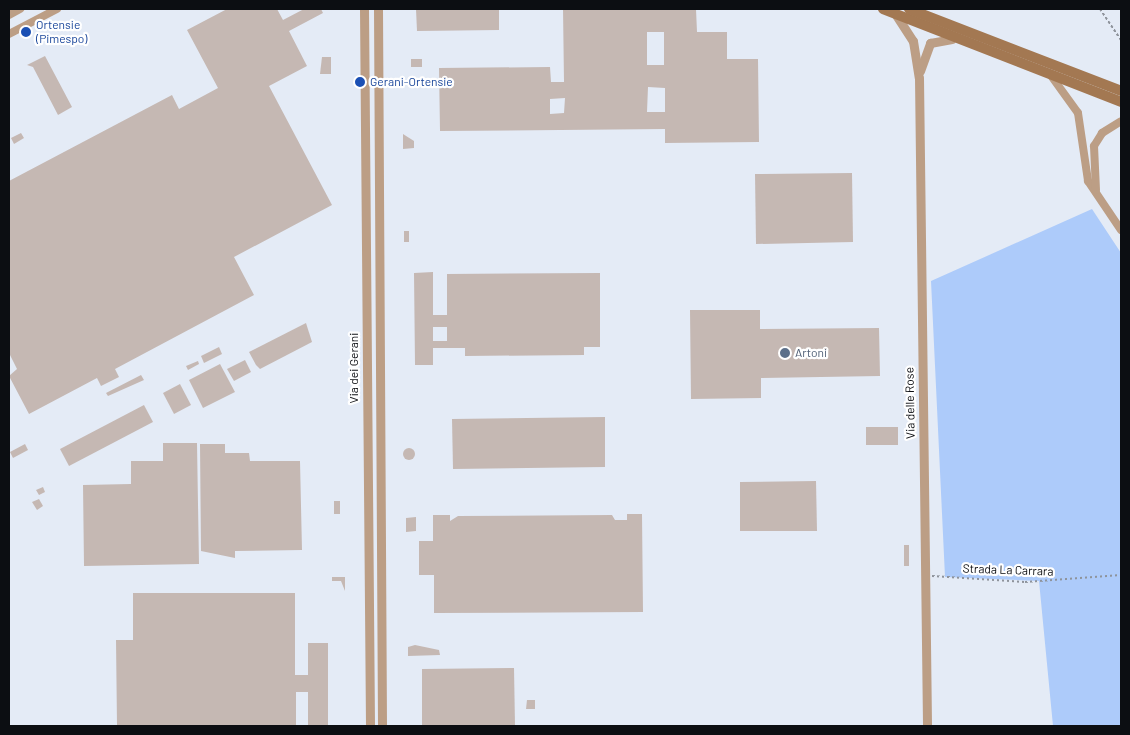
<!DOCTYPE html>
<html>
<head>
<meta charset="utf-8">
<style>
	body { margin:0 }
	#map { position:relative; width:1130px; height:735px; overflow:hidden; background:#e4ebf6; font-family:Barlow,sans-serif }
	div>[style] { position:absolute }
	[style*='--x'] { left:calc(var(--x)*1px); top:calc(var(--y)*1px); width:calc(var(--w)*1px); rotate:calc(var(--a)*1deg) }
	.green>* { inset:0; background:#adcbfa }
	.building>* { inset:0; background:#c5b8b3 }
	.round { border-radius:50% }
	.path>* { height:2px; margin-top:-1px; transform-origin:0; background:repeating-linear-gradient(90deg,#8e939b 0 2.5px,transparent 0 5px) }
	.minor>* { height:8px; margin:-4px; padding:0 4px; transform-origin:4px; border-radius:4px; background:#bc9e85 }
	.tertiary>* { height:9px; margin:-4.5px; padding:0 4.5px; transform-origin:4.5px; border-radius:4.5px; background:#bc9e85 }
	.secondary>* { height:10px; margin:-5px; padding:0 5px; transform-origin:5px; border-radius:5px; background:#a37852 }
	.dots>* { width:14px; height:14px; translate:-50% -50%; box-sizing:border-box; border:2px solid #fff; border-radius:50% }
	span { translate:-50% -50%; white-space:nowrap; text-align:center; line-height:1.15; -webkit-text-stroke:4.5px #fff; paint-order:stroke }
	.transit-label { font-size:12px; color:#164399 }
	.left { translate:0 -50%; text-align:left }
	.service-label { font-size:12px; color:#4e5e75 }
	.street-label { font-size:12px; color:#0c0e12 }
	.frame { position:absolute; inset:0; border:10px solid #0c0e12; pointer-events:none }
</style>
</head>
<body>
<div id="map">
	<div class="green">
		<i style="clip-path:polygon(1092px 209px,1121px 253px,1121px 726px,1053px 726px,1039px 581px,945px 577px,931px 281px)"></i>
	</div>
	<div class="building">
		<i style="clip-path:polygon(227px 9px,277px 9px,283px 20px,304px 9px,321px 9px,323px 13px,289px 31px,307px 66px,269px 86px,332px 205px,234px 257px,254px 295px,115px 369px,119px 377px,101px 386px,97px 378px,29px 414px,9px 376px,17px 369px,9px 353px,9px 181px,172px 95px,179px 109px,218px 88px,187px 30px)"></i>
		<i style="clip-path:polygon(416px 9px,499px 9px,499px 30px,417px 31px)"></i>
		<i style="clip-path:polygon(evenodd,563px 9px,696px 9px,697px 32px,727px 32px,727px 59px,758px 59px,759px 142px,665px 143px,665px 129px,440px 131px,439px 68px,550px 67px,551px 82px,564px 82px,563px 9px,647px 32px,664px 32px,664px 65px,647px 65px,647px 32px,563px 9px,648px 87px,665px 88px,665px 112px,647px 112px,648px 87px,563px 9px,565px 98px,564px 113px,550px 114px,550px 99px,565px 98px)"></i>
		<i style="clip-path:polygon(45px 56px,72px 107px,58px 115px,33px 67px,27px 65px)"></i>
		<i style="clip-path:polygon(322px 57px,331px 57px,331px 74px,320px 74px)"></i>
		<i style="clip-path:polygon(411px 59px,422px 59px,422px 67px,411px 67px)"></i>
		<i style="clip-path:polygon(21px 133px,24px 138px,14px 144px,11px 138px)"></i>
		<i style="clip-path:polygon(403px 134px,414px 141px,414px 148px,403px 149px)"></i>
		<i style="clip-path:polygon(852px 173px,853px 242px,756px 244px,755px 174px)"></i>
		<i style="clip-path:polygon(404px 231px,409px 231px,409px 242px,404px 242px)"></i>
		<i style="clip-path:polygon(evenodd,433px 272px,433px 315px,447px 315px,447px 274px,600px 273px,600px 347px,584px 347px,584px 355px,465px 356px,465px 348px,433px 348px,433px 365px,415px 365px,414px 273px,433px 272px,433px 327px,447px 327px,447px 341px,433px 341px,433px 327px)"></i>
		<i style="clip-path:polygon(690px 310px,760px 310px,760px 329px,879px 328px,880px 376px,761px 378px,761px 398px,691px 399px)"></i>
		<i style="clip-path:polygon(306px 323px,312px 342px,260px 369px,256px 365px,249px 352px)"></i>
		<i style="clip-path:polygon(219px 347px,222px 354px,204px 363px,201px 356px)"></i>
		<i style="clip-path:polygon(245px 360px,251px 372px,234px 381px,227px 369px)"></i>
		<i style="clip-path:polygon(198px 361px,199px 364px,188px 370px,186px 366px)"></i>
		<i style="clip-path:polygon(220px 364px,235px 392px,203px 408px,189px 380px)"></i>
		<i style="clip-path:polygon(141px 375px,144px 380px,108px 396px,106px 393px)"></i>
		<i style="clip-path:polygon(180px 384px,191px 405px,174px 414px,163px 393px)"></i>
		<i style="clip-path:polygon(144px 405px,153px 422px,69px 466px,60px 449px)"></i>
		<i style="clip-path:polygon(605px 417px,605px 467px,453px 469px,452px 419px)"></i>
		<i style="clip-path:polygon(866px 427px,898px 427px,898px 445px,866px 445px)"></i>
		<i style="clip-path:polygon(163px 443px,197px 443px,199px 564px,84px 566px,83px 485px,131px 484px,131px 461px,163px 461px)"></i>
		<i style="clip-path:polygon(25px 444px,28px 450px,13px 458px,10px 452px)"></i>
		<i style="clip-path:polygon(200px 444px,225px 444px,225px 453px,249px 453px,250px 461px,300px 461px,302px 550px,235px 551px,235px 558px,201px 551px)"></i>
		<i class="round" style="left:403px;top:448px;width:12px;height:12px"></i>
		<i style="clip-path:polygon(816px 481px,817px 531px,740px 531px,740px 482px)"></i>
		<i style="clip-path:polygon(43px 487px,45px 492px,39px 495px,36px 490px)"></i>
		<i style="clip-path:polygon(39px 499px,43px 506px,37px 510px,32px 502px)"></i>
		<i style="clip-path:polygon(334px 501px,340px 501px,340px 514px,334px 514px)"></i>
		<i style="clip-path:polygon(627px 514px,642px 514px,643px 612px,434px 613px,434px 575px,419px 575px,419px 541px,433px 541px,433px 515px,450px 515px,450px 521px,458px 516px,612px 515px,615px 520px,627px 520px)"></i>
		<i style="clip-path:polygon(416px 517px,416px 531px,406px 532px,406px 518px)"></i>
		<i style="clip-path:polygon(904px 545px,909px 545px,909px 566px,904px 566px)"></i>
		<i style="clip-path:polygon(332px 577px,345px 577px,345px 591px,341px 581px,332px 581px)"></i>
		<i style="clip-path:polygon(133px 593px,295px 593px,295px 675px,308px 675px,308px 643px,328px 643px,328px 726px,308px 726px,308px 692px,296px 692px,296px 726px,117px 726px,116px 640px,133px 640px)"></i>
		<i style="clip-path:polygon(415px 645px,439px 650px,440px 655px,408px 656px,408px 647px)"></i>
		<i style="clip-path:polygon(514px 668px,515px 726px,422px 726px,422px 669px)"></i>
		<i style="clip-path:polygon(527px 700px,535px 700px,535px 709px,526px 709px)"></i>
	</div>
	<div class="path">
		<i style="--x:1100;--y:9;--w:37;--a:56"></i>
		<i style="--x:932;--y:576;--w:93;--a:3.7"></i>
		<i style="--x:1025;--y:582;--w:96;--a:-4.2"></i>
	</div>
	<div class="minor">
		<i style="--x:9;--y:15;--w:13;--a:-29"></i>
		<i style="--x:9;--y:34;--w:54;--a:-27.5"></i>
		<i style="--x:1052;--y:77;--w:44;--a:54.2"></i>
		<i style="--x:1078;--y:113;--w:69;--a:81.6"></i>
		<i style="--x:1088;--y:181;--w:59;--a:56"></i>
		<i style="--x:1096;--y:190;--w:44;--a:-92.6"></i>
		<i style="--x:1094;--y:146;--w:15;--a:-58"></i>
		<i style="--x:1102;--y:133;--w:22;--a:-32"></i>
	</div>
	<div class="tertiary">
		<i style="--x:364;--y:9;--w:717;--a:89.52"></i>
		<i style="--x:378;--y:9;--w:717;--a:89.68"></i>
		<i style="--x:896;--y:15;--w:31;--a:57"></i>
		<i style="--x:913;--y:41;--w:37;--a:81"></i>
		<i style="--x:919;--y:78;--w:648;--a:89.29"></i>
		<i style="--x:920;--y:71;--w:30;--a:-70"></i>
		<i style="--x:930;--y:43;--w:22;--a:-10"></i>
	</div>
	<div class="secondary">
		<i style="--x:883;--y:9;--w:256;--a:21.3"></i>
		<i style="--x:909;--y:9;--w:227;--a:21.1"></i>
	</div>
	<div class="dots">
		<i style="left:26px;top:32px;background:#1a4fb4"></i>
		<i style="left:360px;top:82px;background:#1a4fb4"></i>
		<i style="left:785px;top:353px;background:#5c6f8a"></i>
	</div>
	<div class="transit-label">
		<span class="left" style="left:36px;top:32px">Ortensie<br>(Pimespo)</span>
		<span class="left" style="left:370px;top:82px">Gerani-Ortensie</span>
	</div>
	<div class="service-label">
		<span class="left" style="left:795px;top:353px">Artoni</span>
	</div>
	<div class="street-label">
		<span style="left:354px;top:368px;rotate:-90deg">Via dei Gerani</span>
		<span style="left:910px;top:403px;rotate:-91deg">Via delle Rose</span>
		<span style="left:1008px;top:570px;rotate:2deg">Strada La Carrara</span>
	</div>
	<div class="frame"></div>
</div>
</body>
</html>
